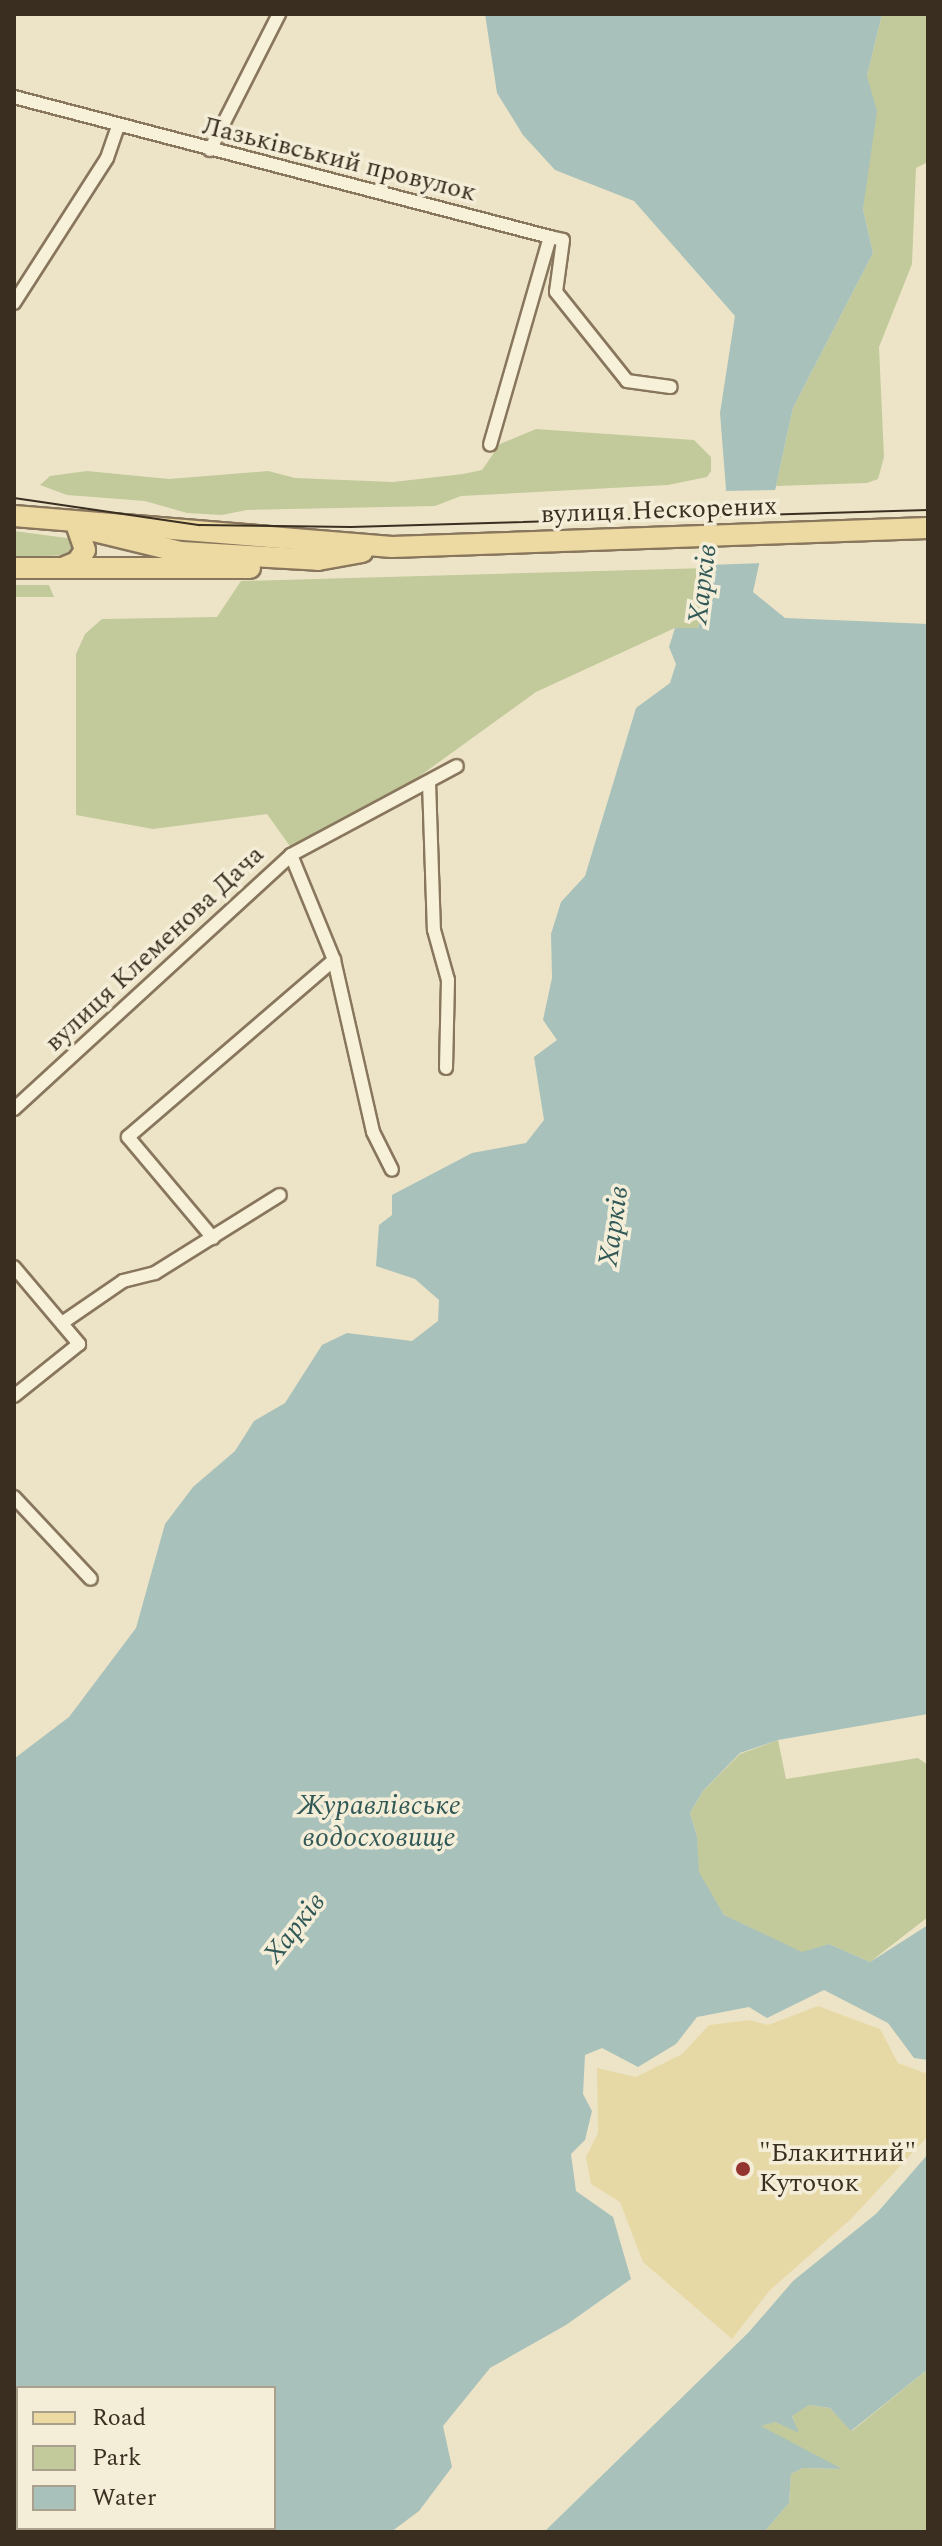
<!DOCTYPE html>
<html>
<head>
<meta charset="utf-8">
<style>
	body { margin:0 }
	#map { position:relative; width:942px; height:2546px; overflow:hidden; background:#ede4c7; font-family:Spectral,serif }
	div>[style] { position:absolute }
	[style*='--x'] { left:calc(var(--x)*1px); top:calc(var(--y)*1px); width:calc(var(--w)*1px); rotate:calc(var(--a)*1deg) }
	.green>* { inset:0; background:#c2ca9b }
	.sand>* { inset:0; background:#e7d9a6 }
	.water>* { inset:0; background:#a8c1bb }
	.pier>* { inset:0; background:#ede4c7 }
	.roads { filter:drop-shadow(2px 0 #88765d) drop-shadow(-2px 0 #88765d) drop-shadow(0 2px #88765d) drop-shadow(0 -2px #88765d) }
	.street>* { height:12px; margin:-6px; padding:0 6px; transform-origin:6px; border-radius:6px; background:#f8f1da }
	.primary>* { height:20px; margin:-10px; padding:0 10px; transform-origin:10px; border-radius:10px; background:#eddaa2 }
	.tram>* { height:2px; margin:-1px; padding:0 1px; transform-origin:1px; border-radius:1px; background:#392e20 }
	.dots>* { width:22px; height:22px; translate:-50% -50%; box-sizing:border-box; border:4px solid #f4edd7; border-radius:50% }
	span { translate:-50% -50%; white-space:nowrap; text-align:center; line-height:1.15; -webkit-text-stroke:7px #f4edd7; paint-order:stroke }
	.street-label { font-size:26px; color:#392e20 }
	.poi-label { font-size:26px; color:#392e20 }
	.left { translate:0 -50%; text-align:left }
	.water-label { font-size:28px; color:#305857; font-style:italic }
	.frame { position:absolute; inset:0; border:16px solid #392e20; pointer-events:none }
	.legend { position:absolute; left:16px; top:2386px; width:260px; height:144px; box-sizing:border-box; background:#f4edd7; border:2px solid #a9a18e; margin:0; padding:10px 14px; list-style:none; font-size:24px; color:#392e20 }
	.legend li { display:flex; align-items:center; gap:16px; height:40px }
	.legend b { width:40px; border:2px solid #a9a18e }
</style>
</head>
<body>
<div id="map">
	<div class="green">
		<i style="clip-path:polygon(882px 14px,928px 14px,928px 162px,916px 168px,912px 264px,879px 347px,884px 457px,878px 479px,867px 483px,776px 486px,793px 408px,873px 253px,863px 209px,867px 76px)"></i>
		<i style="clip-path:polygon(536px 429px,694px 440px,711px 457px,711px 471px,707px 477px,668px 485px,461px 496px,435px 506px,247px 510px,222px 515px,187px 513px,145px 501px,67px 495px,40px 485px,50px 476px,87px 471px,169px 479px,268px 471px,295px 478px,393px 482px,463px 474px,482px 470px,500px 444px)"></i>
		<i style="clip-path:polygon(14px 531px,74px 539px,75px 555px,14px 557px)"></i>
		<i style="clip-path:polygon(707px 568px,712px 571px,698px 628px,675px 628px,536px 692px,381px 804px,292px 849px,267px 814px,153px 829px,76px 815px,76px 654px,85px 634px,102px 619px,217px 617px,241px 581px)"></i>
		<i style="clip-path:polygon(14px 585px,49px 585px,54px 597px,14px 597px)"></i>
		<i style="clip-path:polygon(778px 1740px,786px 1779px,918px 1758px,928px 1765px,928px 1917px,870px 1962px,829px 1944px,802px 1953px,724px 1915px,698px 1872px,697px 1836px,690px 1813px,703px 1791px,740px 1754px)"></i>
		<i style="clip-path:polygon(928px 2369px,928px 2532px,764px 2532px,789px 2503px,791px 2474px,803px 2468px,839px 2469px,760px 2426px,775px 2422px,798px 2432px,792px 2415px,809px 2405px,830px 2408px,852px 2431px)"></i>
	</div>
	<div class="sand">
		<i style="clip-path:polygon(818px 2006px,880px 2029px,898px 2063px,928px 2074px,928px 2136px,851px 2219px,770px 2290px,732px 2339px,643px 2262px,620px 2202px,591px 2184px,586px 2157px,598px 2133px,597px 2068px,636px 2077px,682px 2054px,709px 2025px,750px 2020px,768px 2025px)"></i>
	</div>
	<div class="water">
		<i style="clip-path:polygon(evenodd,485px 14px,882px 14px,867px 76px,877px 111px,863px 209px,873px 253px,793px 408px,753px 592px,785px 618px,928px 624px,928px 1714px,778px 1740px,740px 1753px,703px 1791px,690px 1813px,697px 1836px,699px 1872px,724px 1915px,802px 1952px,829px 1944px,870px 1962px,928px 1925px,928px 2060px,914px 2058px,888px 2023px,824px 1990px,767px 2018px,749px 2007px,697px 2017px,676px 2044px,638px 2067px,602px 2048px,585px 2055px,583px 2094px,592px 2111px,585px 2140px,571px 2154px,576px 2191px,613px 2217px,631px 2279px,566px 2325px,490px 2368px,443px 2426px,452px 2467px,419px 2511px,391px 2532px,14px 2532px,15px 1758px,69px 1717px,136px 1628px,165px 1524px,193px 1487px,235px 1451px,254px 1421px,285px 1403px,322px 1345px,347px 1333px,412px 1341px,438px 1321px,439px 1300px,415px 1279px,376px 1266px,379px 1225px,392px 1215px,392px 1195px,472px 1153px,526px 1143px,544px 1120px,534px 1057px,557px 1040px,543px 1020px,552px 978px,551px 934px,561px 902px,585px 876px,636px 708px,670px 683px,676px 664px,669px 647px,675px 628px,698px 628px,710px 584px,726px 489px,720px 413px,735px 316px,634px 201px,555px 170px,523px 135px,497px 93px,485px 14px,18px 2388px,274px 2388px,274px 2528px,18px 2528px,18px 2388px)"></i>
		<i style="clip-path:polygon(928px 2154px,928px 2369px,851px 2431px,830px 2408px,809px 2405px,792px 2416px,799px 2433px,775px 2422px,761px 2426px,842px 2469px,803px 2468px,791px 2474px,789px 2503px,764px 2532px,544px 2532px,749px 2332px,793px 2281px,877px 2213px)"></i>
	</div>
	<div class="pier">
		<i style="clip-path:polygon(779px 490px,764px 563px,709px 565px,722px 491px)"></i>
	</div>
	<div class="roads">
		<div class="street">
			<i style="--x:14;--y:97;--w:554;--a:14.64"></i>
			<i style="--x:550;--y:237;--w:216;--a:106.1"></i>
			<i style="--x:210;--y:150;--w:153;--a:-63.1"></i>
			<i style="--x:550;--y:237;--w:13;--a:13"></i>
			<i style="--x:563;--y:240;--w:52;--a:97.7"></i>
			<i style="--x:556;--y:292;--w:114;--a:51.4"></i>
			<i style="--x:627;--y:381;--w:44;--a:7.8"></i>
			<i style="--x:14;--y:303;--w:172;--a:-57.3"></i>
			<i style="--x:107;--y:158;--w:34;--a:-71"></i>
			<i style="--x:429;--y:782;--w:148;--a:88.1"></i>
			<i style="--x:434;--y:930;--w:52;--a:74.4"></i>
			<i style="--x:448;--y:980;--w:88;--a:91.3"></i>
			<i style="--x:291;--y:855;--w:113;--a:67.7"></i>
			<i style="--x:334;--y:960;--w:176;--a:77.2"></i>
			<i style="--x:373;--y:1132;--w:42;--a:63.4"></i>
			<i style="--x:14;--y:1109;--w:376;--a:-42.5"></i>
			<i style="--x:291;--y:855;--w:188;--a:-28.2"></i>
			<i style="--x:213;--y:1238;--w:132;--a:-130.1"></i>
			<i style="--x:128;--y:1137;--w:272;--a:-40.7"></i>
			<i style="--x:14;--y:1267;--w:101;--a:49.8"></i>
			<i style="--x:79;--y:1344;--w:83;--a:141.3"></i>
			<i style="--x:62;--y:1323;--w:74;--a:-34.5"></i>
			<i style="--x:123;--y:1281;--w:33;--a:-14"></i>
			<i style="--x:155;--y:1273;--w:147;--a:-32"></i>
			<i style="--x:14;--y:1497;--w:112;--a:46.8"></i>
		</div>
		<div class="primary">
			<i style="--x:14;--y:516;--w:379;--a:4.7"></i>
			<i style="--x:392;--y:547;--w:536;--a:-2.03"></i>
			<i style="--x:94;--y:531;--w:89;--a:13.6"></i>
			<i style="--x:181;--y:552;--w:137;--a:3.3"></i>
			<i style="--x:318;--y:560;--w:45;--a:-10.3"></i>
			<i style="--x:65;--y:567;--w:13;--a:-23"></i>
			<i style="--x:77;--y:562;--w:14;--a:-56"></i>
			<i style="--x:85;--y:550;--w:24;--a:-109"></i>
			<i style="--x:14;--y:568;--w:236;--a:0"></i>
		</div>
	</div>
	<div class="tram">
		<i style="--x:14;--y:498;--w:188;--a:8.3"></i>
		<i style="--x:200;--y:525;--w:151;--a:0.8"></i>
		<i style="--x:351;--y:527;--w:577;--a:-1.69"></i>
	</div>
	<div class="dots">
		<i style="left:743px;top:2169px;background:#943530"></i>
	</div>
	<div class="street-label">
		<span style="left:339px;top:160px;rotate:14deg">Лазьківський провулок</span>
		<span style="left:659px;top:511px;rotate:-2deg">вулиця Нескорених</span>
		<span style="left:155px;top:949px;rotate:-43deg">вулиця Клеменова Дача</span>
	</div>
	<div class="poi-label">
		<span class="left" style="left:759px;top:2169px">"Блакитний"<br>Куточок</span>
	</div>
	<div class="water-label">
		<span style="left:703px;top:584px;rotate:-83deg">Харків</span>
		<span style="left:614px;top:1226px;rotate:-82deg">Харків</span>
		<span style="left:379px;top:1822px">Журавлівське<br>водосховище</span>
		<span style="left:295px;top:1928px;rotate:-52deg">Харків</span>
	</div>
	<div class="frame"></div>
	<ul class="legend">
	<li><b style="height:10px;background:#eddaa2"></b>Road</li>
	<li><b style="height:22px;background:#c2ca9b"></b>Park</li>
	<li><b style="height:22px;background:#a8c1bb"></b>Water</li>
	</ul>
</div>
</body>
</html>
